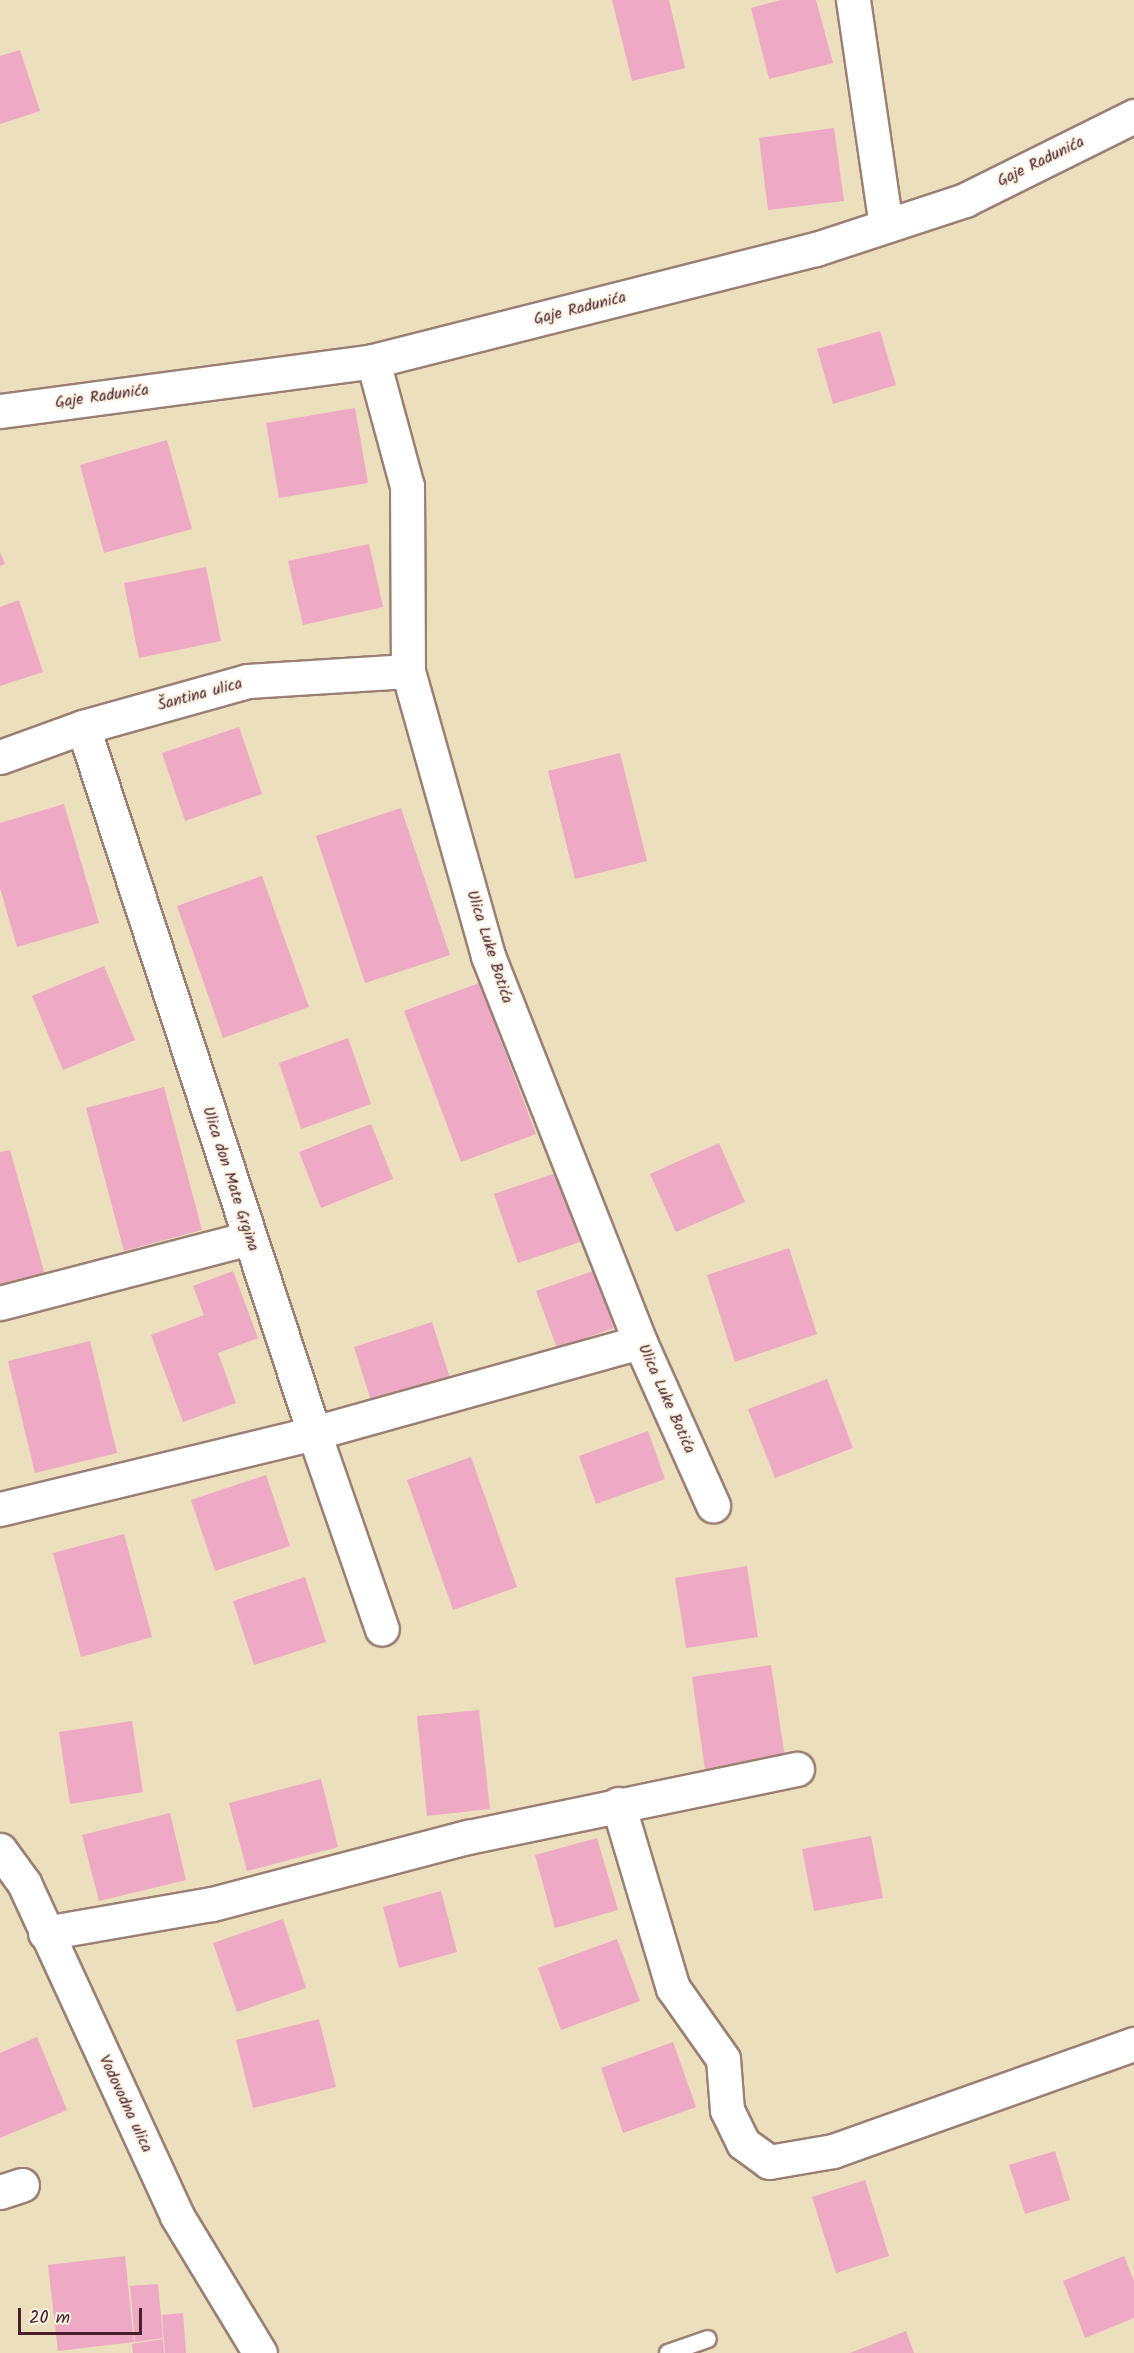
<!DOCTYPE html>
<html>
<head>
<meta charset="utf-8">
<style>
	body { margin:0 }
	#map { position:relative; width:1134px; height:2353px; overflow:hidden; background:#ecdfbd; font-family:Kalam,sans-serif }
	div>[style] { position:absolute }
	[style*='--x'] { left:calc(var(--x)*1px); top:calc(var(--y)*1px); width:calc(var(--w)*1px); rotate:calc(var(--a)*1deg) }
	.building>* { inset:0; background:#eea9c5 }
	.roads { filter:drop-shadow(2px 0 #9b7f74) drop-shadow(-2px 0 #9b7f74) drop-shadow(0 2px #9b7f74) drop-shadow(0 -2px #9b7f74) }
	.service>* { height:16px; margin:-8px; padding:0 8px; transform-origin:8px; border-radius:8px; background:#fff }
	.minor>* { height:33px; margin:-16.5px; padding:0 16.5px; transform-origin:16.5px; border-radius:16.5px; background:#fff }
	span { translate:-50% -50%; white-space:nowrap; text-align:center; line-height:1.15; -webkit-text-stroke:4.5px #fcf5e5; paint-order:stroke }
	.street-label { font-size:16px; color:#4a1f2b }
	.scale { position:absolute; left:18px; top:2308px; width:124px; height:27px; box-sizing:border-box; border:3px solid #4a1f2b; border-top:0; padding-left:8px; font-size:18px; line-height:21px; white-space:nowrap; color:#4a1f2b; -webkit-text-stroke:4px #fcf5e5; paint-order:stroke }
</style>
</head>
<body>
<div id="map">
	<div class="building">
		<i style="clip-path:polygon(612px 0,669px 0,685px 68px,632px 81px)"></i>
		<i style="clip-path:polygon(781px 0,816px 0,833px 63px,769px 79px,751px 8px)"></i>
		<i style="clip-path:polygon(20px 50px,40px 111px,0 124px,0 56px)"></i>
		<i style="clip-path:polygon(834px 128px,844px 201px,768px 210px,759px 138px)"></i>
		<i style="clip-path:polygon(880px 331px,896px 385px,833px 404px,817px 349px)"></i>
		<i style="clip-path:polygon(355px 408px,368px 483px,279px 498px,266px 423px)"></i>
		<i style="clip-path:polygon(167px 440px,192px 529px,104px 553px,80px 465px)"></i>
		<i style="clip-path:polygon(369px 544px,383px 607px,303px 625px,288px 561px)"></i>
		<i style="clip-path:polygon(0 552px,5px 564px,0 566px)"></i>
		<i style="clip-path:polygon(206px 567px,221px 641px,139px 658px,124px 583px)"></i>
		<i style="clip-path:polygon(19px 600px,43px 672px,0 686px,0 607px)"></i>
		<i style="clip-path:polygon(239px 727px,262px 794px,185px 821px,162px 753px)"></i>
		<i style="clip-path:polygon(620px 753px,647px 861px,575px 879px,548px 771px)"></i>
		<i style="clip-path:polygon(64px 804px,99px 923px,17px 947px,0 888px,0 823px)"></i>
		<i style="clip-path:polygon(401px 808px,450px 955px,365px 983px,316px 836px)"></i>
		<i style="clip-path:polygon(262px 876px,309px 1007px,223px 1038px,177px 906px)"></i>
		<i style="clip-path:polygon(104px 966px,135px 1040px,63px 1070px,32px 996px)"></i>
		<i style="clip-path:polygon(479px 983px,536px 1134px,461px 1162px,404px 1011px)"></i>
		<i style="clip-path:polygon(348px 1038px,371px 1104px,301px 1129px,279px 1063px)"></i>
		<i style="clip-path:polygon(164px 1087px,202px 1230px,124px 1251px,86px 1108px)"></i>
		<i style="clip-path:polygon(371px 1124px,393px 1179px,321px 1208px,299px 1152px)"></i>
		<i style="clip-path:polygon(719px 1143px,745px 1202px,676px 1232px,650px 1174px)"></i>
		<i style="clip-path:polygon(10px 1150px,45px 1275px,0 1288px,0 1152px)"></i>
		<i style="clip-path:polygon(556px 1173px,580px 1242px,518px 1263px,494px 1194px)"></i>
		<i style="clip-path:polygon(789px 1248px,817px 1334px,735px 1362px,707px 1275px)"></i>
		<i style="clip-path:polygon(233px 1271px,258px 1338px,218px 1353px,236px 1403px,183px 1422px,151px 1335px,204px 1315px,193px 1286px)"></i>
		<i style="clip-path:polygon(593px 1271px,614px 1328px,557px 1348px,536px 1291px)"></i>
		<i style="clip-path:polygon(432px 1322px,451px 1381px,373px 1407px,354px 1347px)"></i>
		<i style="clip-path:polygon(90px 1341px,117px 1453px,35px 1473px,8px 1361px)"></i>
		<i style="clip-path:polygon(827px 1379px,853px 1448px,775px 1478px,748px 1409px)"></i>
		<i style="clip-path:polygon(648px 1431px,665px 1479px,596px 1504px,579px 1456px)"></i>
		<i style="clip-path:polygon(471px 1457px,517px 1587px,453px 1610px,407px 1480px)"></i>
		<i style="clip-path:polygon(266px 1475px,290px 1546px,215px 1571px,191px 1500px)"></i>
		<i style="clip-path:polygon(124px 1534px,152px 1637px,81px 1657px,53px 1553px)"></i>
		<i style="clip-path:polygon(747px 1566px,758px 1637px,686px 1648px,675px 1578px)"></i>
		<i style="clip-path:polygon(305px 1577px,326px 1642px,254px 1665px,233px 1601px)"></i>
		<i style="clip-path:polygon(771px 1665px,785px 1758px,705px 1770px,692px 1677px)"></i>
		<i style="clip-path:polygon(479px 1710px,490px 1809px,427px 1816px,417px 1716px)"></i>
		<i style="clip-path:polygon(132px 1721px,143px 1792px,70px 1804px,59px 1732px)"></i>
		<i style="clip-path:polygon(321px 1779px,338px 1847px,247px 1871px,229px 1803px)"></i>
		<i style="clip-path:polygon(170px 1813px,186px 1880px,99px 1901px,82px 1835px)"></i>
		<i style="clip-path:polygon(871px 1836px,883px 1898px,814px 1911px,802px 1849px)"></i>
		<i style="clip-path:polygon(597px 1838px,618px 1910px,555px 1928px,535px 1855px)"></i>
		<i style="clip-path:polygon(441px 1891px,457px 1952px,399px 1968px,383px 1907px)"></i>
		<i style="clip-path:polygon(283px 1919px,306px 1988px,237px 2012px,213px 1943px)"></i>
		<i style="clip-path:polygon(617px 1939px,640px 2001px,561px 2030px,538px 1968px)"></i>
		<i style="clip-path:polygon(319px 2019px,336px 2087px,253px 2108px,236px 2040px)"></i>
		<i style="clip-path:polygon(37px 2037px,67px 2110px,0 2138px,0 2053px)"></i>
		<i style="clip-path:polygon(673px 2042px,696px 2107px,623px 2133px,601px 2068px)"></i>
		<i style="clip-path:polygon(1055px 2151px,1070px 2200px,1025px 2214px,1009px 2165px)"></i>
		<i style="clip-path:polygon(865px 2180px,889px 2256px,836px 2273px,812px 2197px)"></i>
		<i style="clip-path:polygon(125px 2256px,134px 2342px,58px 2351px,48px 2265px)"></i>
		<i style="clip-path:polygon(1124px 2256px,1134px 2281px,1134px 2318px,1085px 2338px,1063px 2281px)"></i>
		<i style="clip-path:polygon(158px 2284px,163px 2338px,135px 2342px,130px 2286px)"></i>
		<i style="clip-path:polygon(183px 2313px,186px 2353px,165px 2353px,162px 2315px)"></i>
		<i style="clip-path:polygon(906px 2331px,914px 2353px,850px 2353px)"></i>
		<i style="clip-path:polygon(163px 2339px,164px 2353px,133px 2353px,132px 2344px)"></i>
	</div>
	<div class="roads">
		<div class="service">
			<i style="--x:668;--y:2353;--w:42;--a:-19.3"></i>
		</div>
		<div class="minor">
			<i style="--x:853;--y:0;--w:228;--a:81.7"></i>
			<i style="--x:373;--y:361;--w:130;--a:74.8"></i>
			<i style="--x:407;--y:486;--w:185;--a:89.7"></i>
			<i style="--x:408;--y:671;--w:296;--a:74.3"></i>
			<i style="--x:488;--y:956;--w:415;--a:68.5"></i>
			<i style="--x:640;--y:1342;--w:179;--a:65.9"></i>
			<i style="--x:0;--y:411;--w:376;--a:-7.6"></i>
			<i style="--x:373;--y:361;--w:457;--a:-14.2"></i>
			<i style="--x:816;--y:249;--w:157;--a:-18.2"></i>
			<i style="--x:965;--y:200;--w:189;--a:-26.4"></i>
			<i style="--x:83;--y:727;--w:743;--a:71.88"></i>
			<i style="--x:314;--y:1433;--w:207;--a:70.9"></i>
			<i style="--x:0;--y:757;--w:88;--a:-19.9"></i>
			<i style="--x:83;--y:727;--w:171;--a:-15.6"></i>
			<i style="--x:248;--y:681;--w:160;--a:-3.6"></i>
			<i style="--x:0;--y:1303;--w:257;--a:-14.6"></i>
			<i style="--x:0;--y:1509;--w:323;--a:-13.6"></i>
			<i style="--x:314;--y:1433;--w:338;--a:-15.6"></i>
			<i style="--x:618;--y:1804;--w:192;--a:73.4"></i>
			<i style="--x:673;--y:1988;--w:87;--a:54.8"></i>
			<i style="--x:723;--y:2059;--w:51;--a:85.5"></i>
			<i style="--x:727;--y:2110;--w:37;--a:64"></i>
			<i style="--x:743;--y:2143;--w:32;--a:36"></i>
			<i style="--x:769;--y:2162;--w:65;--a:-9.8"></i>
			<i style="--x:833;--y:2151;--w:319;--a:-19.6"></i>
			<i style="--x:0;--y:1850;--w:41;--a:54"></i>
			<i style="--x:24;--y:1883;--w:366;--a:65.3"></i>
			<i style="--x:177;--y:2216;--w:160;--a:58.8"></i>
			<i style="--x:45;--y:1933;--w:169;--a:-9.9"></i>
			<i style="--x:212;--y:1904;--w:265;--a:-14.7"></i>
			<i style="--x:468;--y:1837;--w:336;--a:-11.7"></i>
			<i style="--x:0;--y:2192;--w:23;--a:-18"></i>
		</div>
	</div>
	<div class="street-label">
		<span style="left:1041px;top:162px;rotate:-26deg">Gaje Radunića</span>
		<span style="left:580px;top:309px;rotate:-14deg">Gaje Radunića</span>
		<span style="left:102px;top:397px;rotate:-8deg">Gaje Radunića</span>
		<span style="left:200px;top:695px;rotate:-15deg">Šantina ulica</span>
		<span style="left:489px;top:947px;rotate:72deg">Ulica Luke Botića</span>
		<span style="left:230px;top:1179px;rotate:72deg">Ulica don Mate Grgina</span>
		<span style="left:666px;top:1399px;rotate:66deg">Ulica Luke Botića</span>
		<span style="left:125px;top:2104px;rotate:65deg">Vodovodna ulica</span>
	</div>
	<div class="scale">20 m</div>
</div>
</body>
</html>
